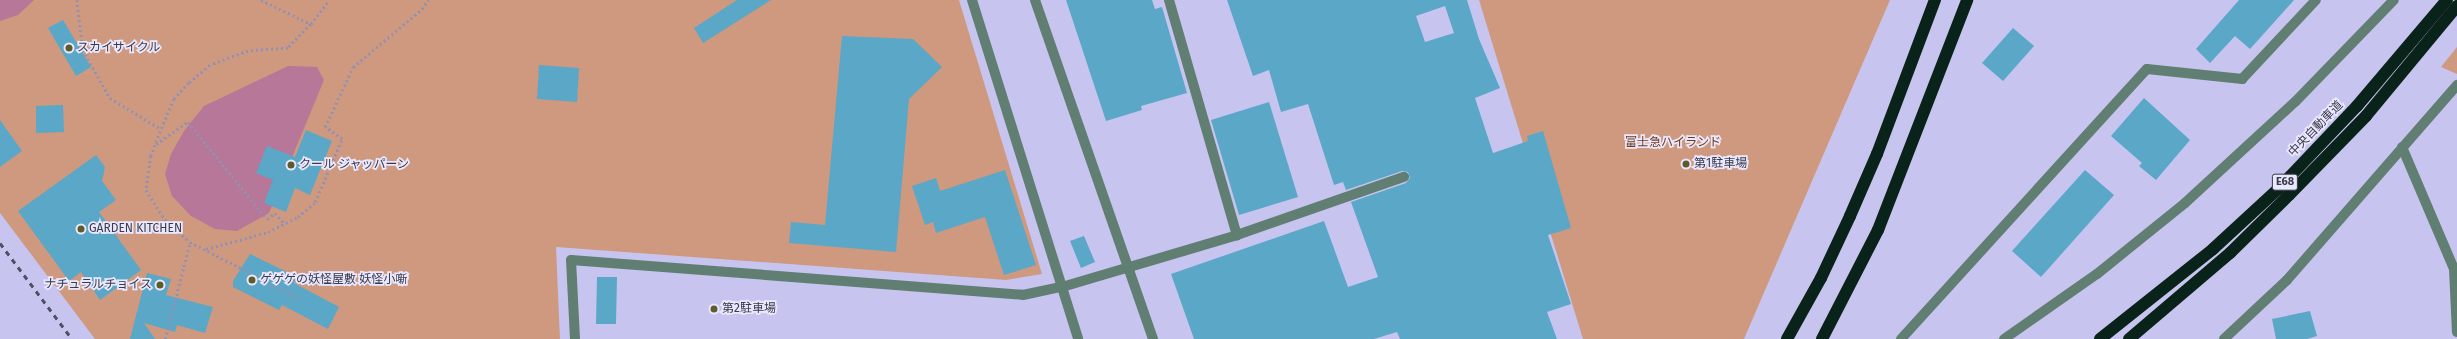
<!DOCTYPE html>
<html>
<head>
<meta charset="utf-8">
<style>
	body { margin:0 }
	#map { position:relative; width:2457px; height:339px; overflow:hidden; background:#c7c5ef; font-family:"Fira Sans","Noto Sans JP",sans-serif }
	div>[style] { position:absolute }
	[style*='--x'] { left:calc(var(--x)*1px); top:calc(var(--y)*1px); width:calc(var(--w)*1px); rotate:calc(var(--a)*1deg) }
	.green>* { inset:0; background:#cf997f }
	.water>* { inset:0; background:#b67798 }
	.building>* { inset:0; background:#5aa7c7 }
	.path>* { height:2.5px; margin-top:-1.25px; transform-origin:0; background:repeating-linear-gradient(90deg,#9391b2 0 2px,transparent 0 5px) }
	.minor>* { height:10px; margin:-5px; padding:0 5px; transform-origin:5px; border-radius:5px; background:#607e72 }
	.highway>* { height:12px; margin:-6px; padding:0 6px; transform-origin:6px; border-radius:6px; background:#0a231a }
	.rail>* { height:3px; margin-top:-1.5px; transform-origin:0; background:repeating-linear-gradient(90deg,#4f4f63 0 5px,transparent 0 10px) }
	.dots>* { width:11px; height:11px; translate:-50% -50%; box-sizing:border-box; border:2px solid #e9e8fe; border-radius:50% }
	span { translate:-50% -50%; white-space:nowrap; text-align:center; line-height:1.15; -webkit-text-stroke:3.5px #e9e8fe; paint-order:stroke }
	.shield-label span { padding:1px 3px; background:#e9e8fe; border:1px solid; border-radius:3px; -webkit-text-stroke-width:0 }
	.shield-label { font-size:11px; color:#3a3a4a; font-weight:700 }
	.poi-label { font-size:12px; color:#3a3a4a }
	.left { translate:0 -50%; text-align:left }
	.right { translate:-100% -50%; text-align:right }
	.street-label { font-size:12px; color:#3a3a4a }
	.park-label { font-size:12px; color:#743816 }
</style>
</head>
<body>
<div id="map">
	<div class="green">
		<i style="clip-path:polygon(0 0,959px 0,1042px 274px,1006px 280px,556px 247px,560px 339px,95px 339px,0 213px)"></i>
		<i style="clip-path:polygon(1479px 0,1890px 0,1744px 339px,1583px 339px)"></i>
		<i style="clip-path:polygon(2457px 47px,2457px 74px,2441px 67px)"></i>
	</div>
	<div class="water">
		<i style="clip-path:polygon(0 0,34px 0,18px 15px,0 21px)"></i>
		<i style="clip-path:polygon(288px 66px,317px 67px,324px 80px,269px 213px,237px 231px,215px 229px,191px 216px,172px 196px,165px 174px,171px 154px,184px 131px,204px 106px)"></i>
	</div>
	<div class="building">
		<i style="clip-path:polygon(737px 0,771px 0,703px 43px,694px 28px)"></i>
		<i style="clip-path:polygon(1066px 0,1152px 0,1155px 9px,1162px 7px,1187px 93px,1141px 106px,1142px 110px,1106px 121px)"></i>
		<i style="clip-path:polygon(evenodd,1227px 0,1467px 0,1479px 39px,1500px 88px,1475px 98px,1493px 153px,1528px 141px,1527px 136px,1543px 131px,1571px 228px,1548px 235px,1571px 304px,1547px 312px,1557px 339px,1400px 339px,1397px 332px,1374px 339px,1194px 339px,1171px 274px,1324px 221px,1348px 287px,1378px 277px,1351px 202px,1406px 183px,1410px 178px,1408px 172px,1402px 171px,1346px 190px,1343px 182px,1334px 185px,1308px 104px,1281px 112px,1269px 70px,1253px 76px,1227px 0,1445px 6px,1454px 33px,1425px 42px,1416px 16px,1445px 6px)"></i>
		<i style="clip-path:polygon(2239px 0,2294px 0,2250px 49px,2235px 36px,2210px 63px,2196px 49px)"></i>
		<i style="clip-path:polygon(63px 20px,91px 67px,76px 76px,48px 28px)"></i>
		<i style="clip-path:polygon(2013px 28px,2034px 46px,2003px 81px,1982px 63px)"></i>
		<i style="clip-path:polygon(842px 36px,913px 39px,942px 67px,909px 99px,896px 252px,789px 243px,791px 222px,825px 225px)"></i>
		<i style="clip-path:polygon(539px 65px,579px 68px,577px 102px,537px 99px)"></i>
		<i style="clip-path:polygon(2144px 98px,2190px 140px,2156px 180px,2139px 166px,2142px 163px,2111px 136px)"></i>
		<i style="clip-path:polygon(1269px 102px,1298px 197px,1239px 215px,1211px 120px)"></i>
		<i style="clip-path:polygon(63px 105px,64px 132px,36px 133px,36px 106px)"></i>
		<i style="clip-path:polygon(0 120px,22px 151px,0 167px)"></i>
		<i style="clip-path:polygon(306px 130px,332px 141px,310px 195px,295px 188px,286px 212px,264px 203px,273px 180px,256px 173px,267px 146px,295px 157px)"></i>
		<i style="clip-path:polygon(96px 155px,105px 167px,102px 181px,116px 200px,99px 212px,141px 270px,100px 300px,81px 272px,69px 281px,18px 211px)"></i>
		<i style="clip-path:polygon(1005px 170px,1036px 265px,1004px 275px,985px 217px,936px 233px,933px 222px,925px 225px,912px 186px,936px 178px,940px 191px)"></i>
		<i style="clip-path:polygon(2085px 170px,2114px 195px,2041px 277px,2012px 251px)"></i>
		<i style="clip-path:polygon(1084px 236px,1095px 262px,1081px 268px,1070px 241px)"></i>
		<i style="clip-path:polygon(250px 254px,297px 277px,294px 283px,339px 307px,328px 329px,282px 305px,279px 310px,233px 287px,233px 281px)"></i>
		<i style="clip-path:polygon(147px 273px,171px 279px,166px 295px,213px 307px,205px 333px,177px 325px,175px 332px,144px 323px,155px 339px,130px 339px)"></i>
		<i style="clip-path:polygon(597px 277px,617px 277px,616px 324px,596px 324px)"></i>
		<i style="clip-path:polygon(2310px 311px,2317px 336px,2307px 339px,2276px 339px,2272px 319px)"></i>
	</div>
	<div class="path">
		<i style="--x:77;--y:0;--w:50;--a:83.2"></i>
		<i style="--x:83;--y:50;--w:55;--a:60.6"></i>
		<i style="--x:110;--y:98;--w:60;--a:31.3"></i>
		<i style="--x:261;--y:0;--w:55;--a:25.6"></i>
		<i style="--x:311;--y:24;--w:33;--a:134"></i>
		<i style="--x:288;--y:48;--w:40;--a:175.7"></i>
		<i style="--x:248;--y:51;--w:40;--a:159.8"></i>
		<i style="--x:210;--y:65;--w:28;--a:139"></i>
		<i style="--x:189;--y:83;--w:22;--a:133"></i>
		<i style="--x:174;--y:99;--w:50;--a:112.4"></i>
		<i style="--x:155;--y:145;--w:12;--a:110"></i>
		<i style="--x:151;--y:156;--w:34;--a:98"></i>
		<i style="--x:146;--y:190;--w:38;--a:57"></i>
		<i style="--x:167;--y:222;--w:30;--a:41"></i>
		<i style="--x:190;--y:242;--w:123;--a:27.2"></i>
		<i style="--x:311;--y:24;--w:30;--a:-53"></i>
		<i style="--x:156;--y:144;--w:39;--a:-35"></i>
		<i style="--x:188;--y:122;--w:125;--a:50.8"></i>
		<i style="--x:267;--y:219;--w:10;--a:-37"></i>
		<i style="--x:275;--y:213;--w:15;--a:48"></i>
		<i style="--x:206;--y:249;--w:64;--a:-15.3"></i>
		<i style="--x:268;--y:232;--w:34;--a:-27"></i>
		<i style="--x:298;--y:217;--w:23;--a:-41"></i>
		<i style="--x:315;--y:202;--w:69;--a:-66.8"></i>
		<i style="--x:342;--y:139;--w:21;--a:-145"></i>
		<i style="--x:325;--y:127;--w:66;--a:-65"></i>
		<i style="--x:353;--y:67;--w:90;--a:-40"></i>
		<i style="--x:422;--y:9;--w:11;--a:-56"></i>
		<i style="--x:165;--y:339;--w:100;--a:-75.5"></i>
	</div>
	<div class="minor">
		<i style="--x:972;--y:0;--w:355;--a:72.6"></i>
		<i style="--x:1035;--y:0;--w:359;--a:70.8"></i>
		<i style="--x:1169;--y:0;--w:245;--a:73.9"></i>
		<i style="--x:2402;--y:147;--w:133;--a:66.9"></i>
		<i style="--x:2454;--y:269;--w:63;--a:87.3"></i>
		<i style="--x:575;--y:339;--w:79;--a:-92.9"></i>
		<i style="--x:571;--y:260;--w:453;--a:4.4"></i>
		<i style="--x:1023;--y:295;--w:40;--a:-12"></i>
		<i style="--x:1062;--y:287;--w:183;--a:-16.5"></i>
		<i style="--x:1237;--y:235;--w:177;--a:-19.2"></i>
		<i style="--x:1901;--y:339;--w:365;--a:-47.7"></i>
		<i style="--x:2147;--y:69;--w:96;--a:6"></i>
		<i style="--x:2242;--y:79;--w:108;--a:-46.9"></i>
		<i style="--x:2004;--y:339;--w:113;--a:-35"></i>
		<i style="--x:2097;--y:274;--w:113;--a:-38.9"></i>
		<i style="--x:2185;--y:203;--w:149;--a:-42.6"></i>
		<i style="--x:2295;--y:102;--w:142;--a:-45.9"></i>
		<i style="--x:2224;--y:339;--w:86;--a:-43.1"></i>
		<i style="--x:2287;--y:280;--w:259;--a:-48.9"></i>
	</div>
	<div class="highway">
		<i style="--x:1787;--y:339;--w:70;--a:-60.9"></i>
		<i style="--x:1821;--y:278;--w:68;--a:-64.9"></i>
		<i style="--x:1850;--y:216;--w:68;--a:-66.5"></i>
		<i style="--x:1877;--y:154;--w:165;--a:-69.4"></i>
		<i style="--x:1822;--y:339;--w:123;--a:-62.8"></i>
		<i style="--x:1878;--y:230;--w:247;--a:-68.8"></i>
		<i style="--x:2100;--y:339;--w:144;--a:-38.5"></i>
		<i style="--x:2213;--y:249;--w:88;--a:-42.7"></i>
		<i style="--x:2278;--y:189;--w:115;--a:-46.4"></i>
		<i style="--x:2357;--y:106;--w:139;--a:-49.7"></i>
		<i style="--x:2129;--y:339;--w:133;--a:-40.4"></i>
		<i style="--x:2230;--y:253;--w:83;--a:-44.5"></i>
		<i style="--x:2289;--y:195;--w:110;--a:-45.7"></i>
		<i style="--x:2366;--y:116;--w:143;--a:-50.4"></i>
	</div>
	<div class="rail">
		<i style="--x:0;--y:243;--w:120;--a:53.1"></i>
	</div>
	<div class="dots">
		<i style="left:69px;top:48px;background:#5e5c29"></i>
		<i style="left:1686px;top:164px;background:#5e5c29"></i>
		<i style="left:291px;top:165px;background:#5e5c29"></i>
		<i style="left:81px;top:229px;background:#5e5c29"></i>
		<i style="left:252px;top:280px;background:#5e5c29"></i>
		<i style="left:160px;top:285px;background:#5e5c29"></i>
		<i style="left:714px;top:309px;background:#5e5c29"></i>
	</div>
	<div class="shield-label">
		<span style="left:2285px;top:182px">E68</span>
	</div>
	<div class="poi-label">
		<span class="left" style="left:77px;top:48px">スカイサイクル</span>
		<span class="left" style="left:1694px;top:164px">第1駐車場</span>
		<span class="left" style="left:299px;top:165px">クール ジャッパーン</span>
		<span class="left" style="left:89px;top:229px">GARDEN KITCHEN</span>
		<span class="left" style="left:260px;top:280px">ゲゲゲの妖怪屋敷 妖怪小噺</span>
		<span class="right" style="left:152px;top:285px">ナチュラルチョイス</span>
		<span class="left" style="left:722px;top:309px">第2駐車場</span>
	</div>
	<div class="street-label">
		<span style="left:2316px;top:129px;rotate:-46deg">中央自動車道</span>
	</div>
	<div class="park-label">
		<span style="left:1673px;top:143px">富士急ハイランド</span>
	</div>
</div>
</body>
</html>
